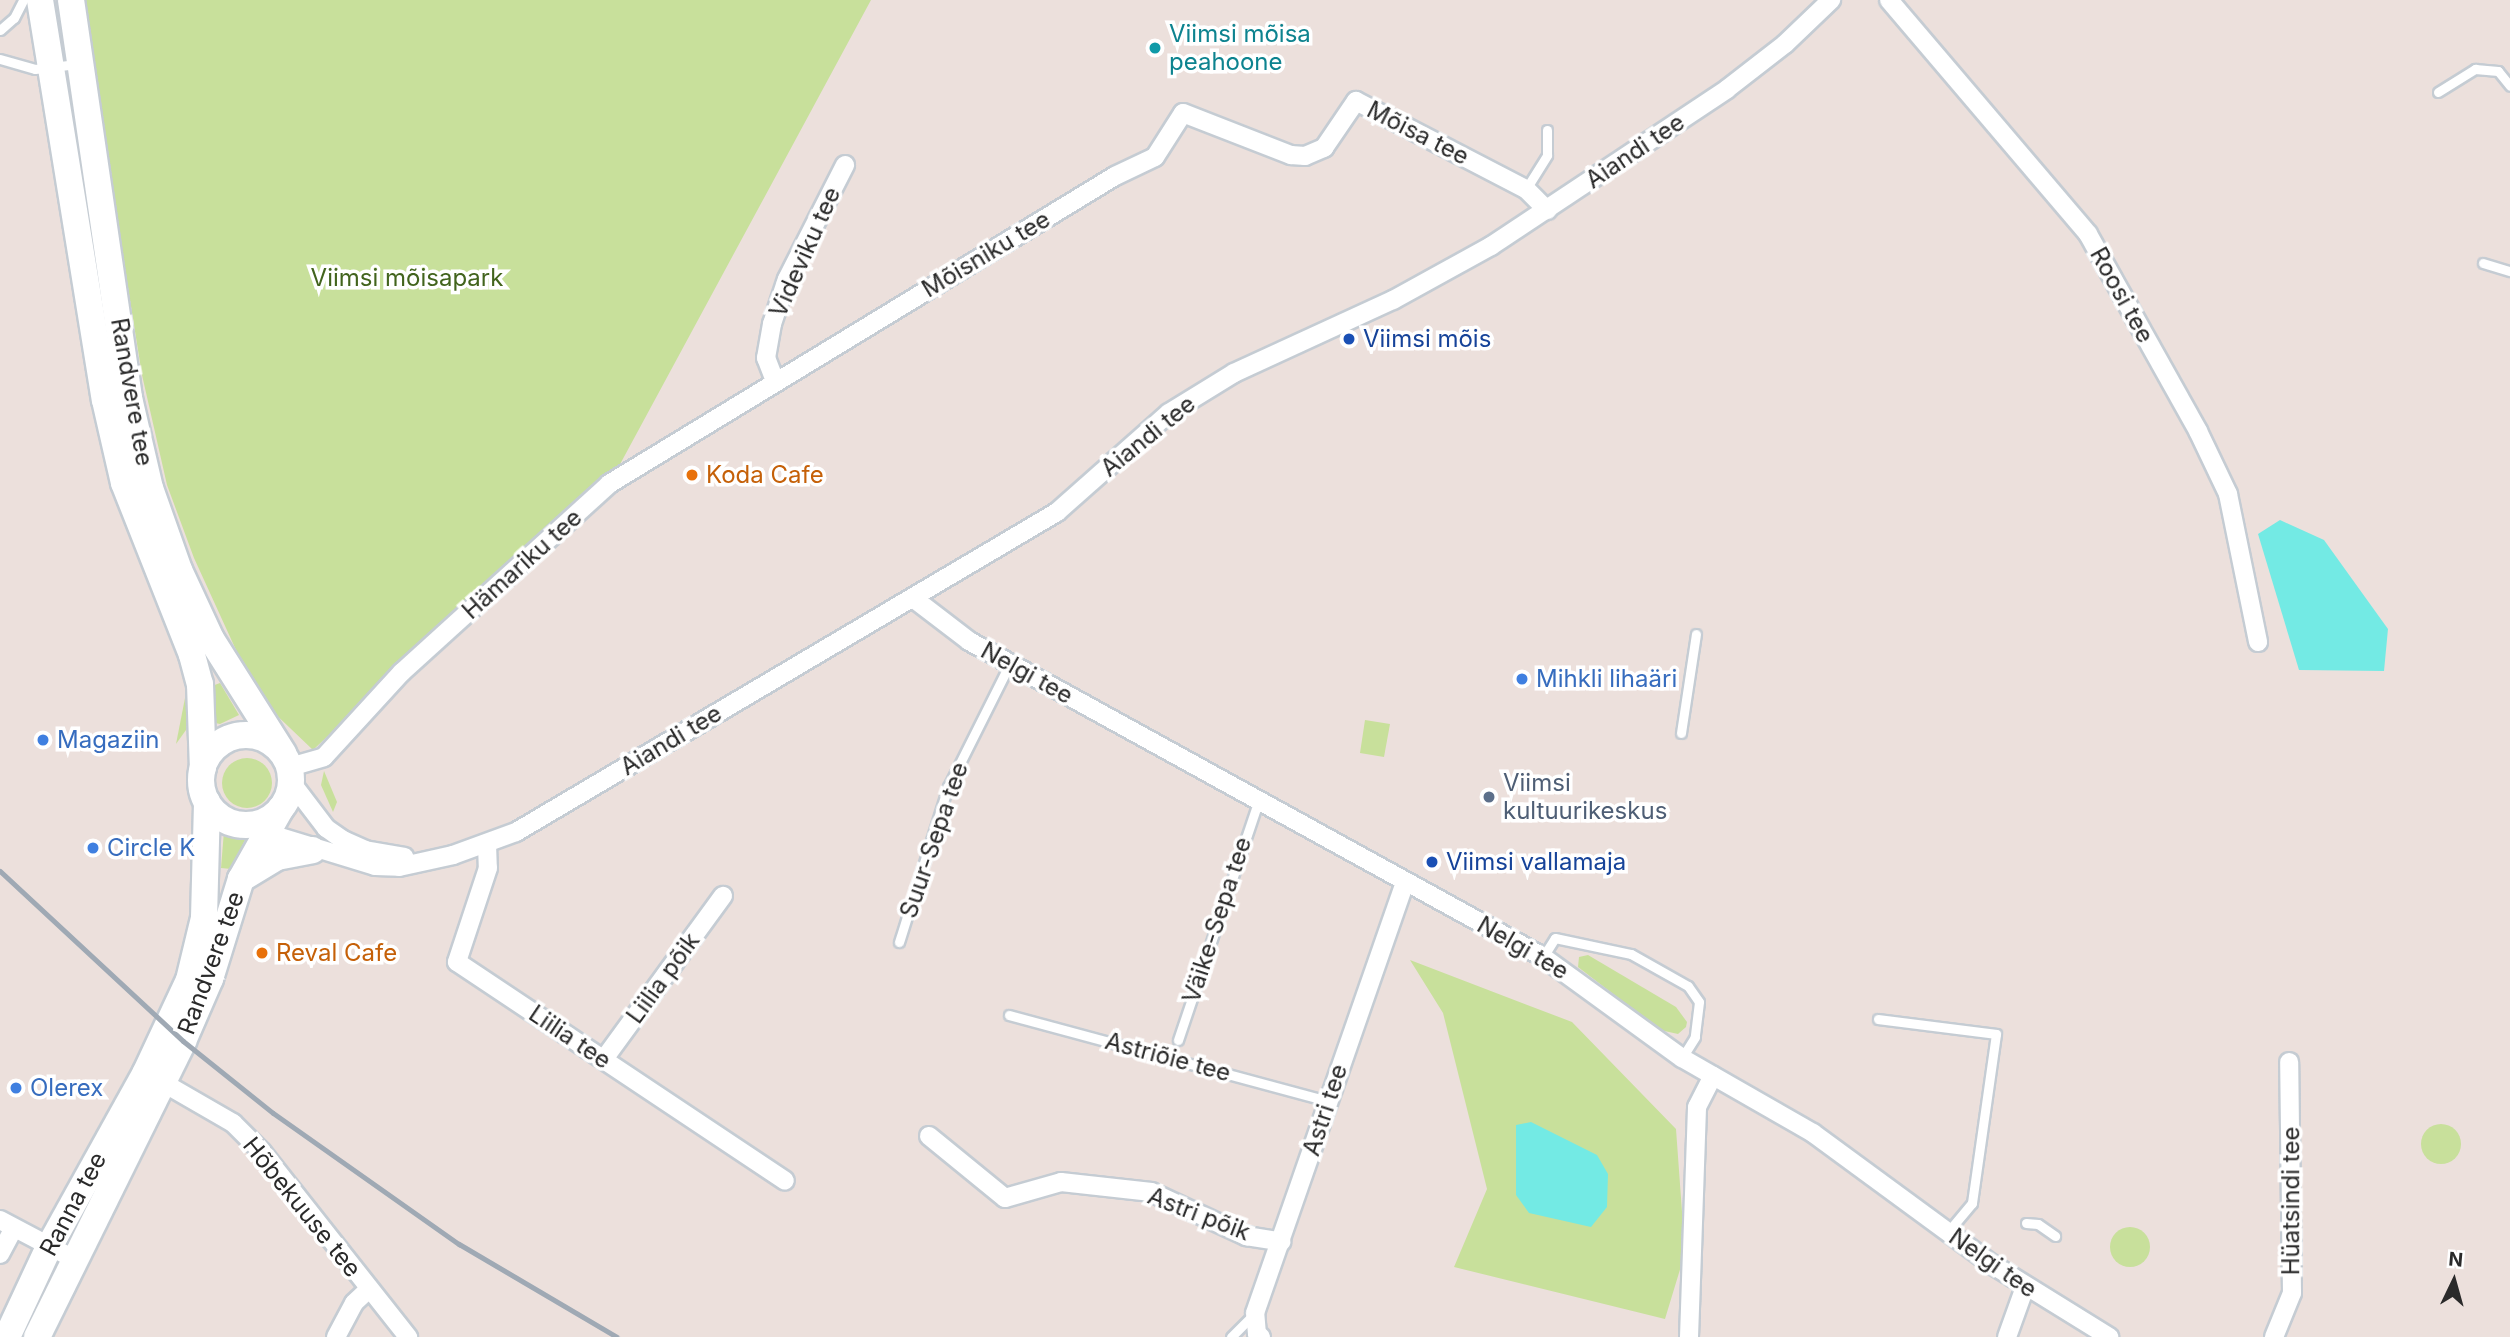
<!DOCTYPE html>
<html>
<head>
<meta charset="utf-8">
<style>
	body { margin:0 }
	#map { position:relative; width:2510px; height:1337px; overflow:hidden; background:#ece0dc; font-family:Inter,sans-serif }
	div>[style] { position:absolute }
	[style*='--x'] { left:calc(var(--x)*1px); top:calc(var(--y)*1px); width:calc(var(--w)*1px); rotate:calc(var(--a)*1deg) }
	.green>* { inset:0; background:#c8e09b }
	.round { border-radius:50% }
	.water>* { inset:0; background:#73eae4 }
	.roads { filter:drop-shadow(2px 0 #c5ccd3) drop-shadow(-2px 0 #c5ccd3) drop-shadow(0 2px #c5ccd3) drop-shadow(0 -2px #c5ccd3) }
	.lane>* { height:9px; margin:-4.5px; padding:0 4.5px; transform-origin:4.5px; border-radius:4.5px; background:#fff }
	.street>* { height:18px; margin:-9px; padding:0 9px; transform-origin:9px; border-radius:9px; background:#fff }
	.secondary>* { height:26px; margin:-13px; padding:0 13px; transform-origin:13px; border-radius:13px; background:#fff }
	.secondary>.ring { margin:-13px; padding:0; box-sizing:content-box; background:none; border:26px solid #fff; border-radius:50% }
	.rail>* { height:5px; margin:-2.5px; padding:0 2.5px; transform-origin:2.5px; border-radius:2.5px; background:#9fa9b4 }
	.dots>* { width:19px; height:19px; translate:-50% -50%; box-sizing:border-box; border:4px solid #fff; border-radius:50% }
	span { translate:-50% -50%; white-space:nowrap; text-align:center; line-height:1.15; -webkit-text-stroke:7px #fff; paint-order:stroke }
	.culture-label { font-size:24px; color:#0d838f }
	.left { translate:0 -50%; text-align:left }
	.street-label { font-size:24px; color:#2a2a2a }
	.park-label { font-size:24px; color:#42641d }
	.transit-label { font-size:24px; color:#164399 }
	.food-label { font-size:24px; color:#c56008 }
	.shop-label { font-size:24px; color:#366cbe }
	.service-label { font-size:24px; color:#4e5e75 }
	.north { position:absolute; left:2419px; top:1246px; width:70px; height:70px; -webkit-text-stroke:5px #fff; paint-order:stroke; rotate:5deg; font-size:19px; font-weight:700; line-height:28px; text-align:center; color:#2a2a2a }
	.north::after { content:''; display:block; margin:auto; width:24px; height:32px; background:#2a2a2a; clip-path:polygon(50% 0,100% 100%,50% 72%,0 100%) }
</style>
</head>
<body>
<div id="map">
	<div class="green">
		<i style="clip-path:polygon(82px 0,871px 0,618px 468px,560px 516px,313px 750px,268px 707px,236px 650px,194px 558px,167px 485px,142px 375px)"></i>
		<i style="clip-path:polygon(220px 683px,239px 715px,220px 724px,215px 723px,212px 686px)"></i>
		<i style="clip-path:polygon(186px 693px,190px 698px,186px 730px,176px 744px)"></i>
		<i style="clip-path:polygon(1365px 720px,1390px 724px,1384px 757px,1360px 753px)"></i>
		<i class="round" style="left:222px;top:758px;width:50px;height:50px"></i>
		<i style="clip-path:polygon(324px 771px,337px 802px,333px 812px,321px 785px)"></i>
		<i style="clip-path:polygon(224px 831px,246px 838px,231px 869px,221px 868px)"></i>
		<i style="clip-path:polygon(1588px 955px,1676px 1007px,1687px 1022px,1686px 1027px,1678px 1034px,1660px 1030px,1578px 967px,1579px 957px)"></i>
		<i style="clip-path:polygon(1410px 960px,1572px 1022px,1676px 1129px,1685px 1253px,1665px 1319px,1454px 1267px,1487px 1189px,1443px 1013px)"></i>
		<i class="round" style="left:2421px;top:1124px;width:40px;height:40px"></i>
		<i class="round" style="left:2110px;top:1227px;width:40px;height:40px"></i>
	</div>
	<div class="water">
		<i style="clip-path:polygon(2280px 520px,2324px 540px,2388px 629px,2384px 671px,2299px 670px,2258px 534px)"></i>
		<i style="clip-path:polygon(1531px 1122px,1597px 1155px,1608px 1174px,1607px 1207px,1591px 1227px,1529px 1213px,1516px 1195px,1516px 1125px)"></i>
	</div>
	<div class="roads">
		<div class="lane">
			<i style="--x:0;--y:30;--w:18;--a:-41"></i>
			<i style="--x:14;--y:18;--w:20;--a:-63"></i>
			<i style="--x:0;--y:59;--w:36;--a:16"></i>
			<i style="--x:35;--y:69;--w:42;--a:-6.8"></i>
			<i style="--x:2438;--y:92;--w:44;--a:-31.9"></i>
			<i style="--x:2475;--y:69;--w:23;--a:5"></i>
			<i style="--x:2498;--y:71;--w:19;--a:51"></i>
			<i style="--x:1526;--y:189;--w:40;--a:-58"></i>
			<i style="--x:1547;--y:155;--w:25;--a:-90"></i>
			<i style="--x:2483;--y:263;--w:28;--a:17"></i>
			<i style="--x:1681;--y:733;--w:100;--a:-81.4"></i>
			<i style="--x:899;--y:942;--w:163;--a:-72.5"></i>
			<i style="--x:948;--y:787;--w:139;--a:-63.4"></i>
			<i style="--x:1543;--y:957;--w:22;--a:-58"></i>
			<i style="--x:1555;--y:938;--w:78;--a:11.9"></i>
			<i style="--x:1631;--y:954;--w:65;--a:29.3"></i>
			<i style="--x:1688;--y:986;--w:19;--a:55"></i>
			<i style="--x:1699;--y:1002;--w:35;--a:97"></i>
			<i style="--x:1695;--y:1037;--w:25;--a:122"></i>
			<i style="--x:1009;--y:1015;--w:329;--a:15.1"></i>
			<i style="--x:1878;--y:1019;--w:119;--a:7.2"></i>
			<i style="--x:1996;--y:1034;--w:171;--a:98.1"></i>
			<i style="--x:1972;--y:1203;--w:38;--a:130"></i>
			<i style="--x:1178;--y:1040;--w:251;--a:-71.4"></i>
			<i style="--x:2026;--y:1223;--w:12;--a:5"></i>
			<i style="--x:2038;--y:1224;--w:21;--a:35"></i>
			<i style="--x:1231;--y:1337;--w:33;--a:-45"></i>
		</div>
		<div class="street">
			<i style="--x:1889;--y:0;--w:307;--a:49.6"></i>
			<i style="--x:2088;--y:234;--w:226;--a:60.8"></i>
			<i style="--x:2198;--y:431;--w:70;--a:64.5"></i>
			<i style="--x:2228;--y:494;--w:151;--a:78.5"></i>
			<i style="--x:775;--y:381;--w:25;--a:-111"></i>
			<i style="--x:766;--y:358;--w:35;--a:-80"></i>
			<i style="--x:772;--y:324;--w:47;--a:-71.6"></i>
			<i style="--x:787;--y:279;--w:128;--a:-63"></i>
			<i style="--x:913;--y:598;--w:71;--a:37.5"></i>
			<i style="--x:969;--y:641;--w:655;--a:28.83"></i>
			<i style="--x:1543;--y:957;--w:172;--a:36"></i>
			<i style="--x:1682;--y:1058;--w:151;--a:29.8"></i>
			<i style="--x:1813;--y:1133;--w:223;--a:36.3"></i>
			<i style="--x:1993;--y:1265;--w:137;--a:31.8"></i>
			<i style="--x:290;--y:767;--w:35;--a:-16"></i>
			<i style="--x:324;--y:757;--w:115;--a:-47.5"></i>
			<i style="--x:402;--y:672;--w:280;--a:-42.2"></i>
			<i style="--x:609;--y:484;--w:592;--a:-31.33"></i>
			<i style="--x:1115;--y:176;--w:44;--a:-25.4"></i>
			<i style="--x:1155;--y:157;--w:52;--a:-57.5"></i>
			<i style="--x:1183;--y:113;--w:116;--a:21.3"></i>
			<i style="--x:1291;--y:155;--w:14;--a:4"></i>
			<i style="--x:1305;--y:156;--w:21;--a:-23"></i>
			<i style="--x:1324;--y:148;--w:57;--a:-55.8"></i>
			<i style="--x:1356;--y:101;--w:191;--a:27.4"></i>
			<i style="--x:1526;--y:189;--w:30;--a:45"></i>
			<i style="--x:291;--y:782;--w:58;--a:52.7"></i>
			<i style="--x:326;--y:828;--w:21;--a:35"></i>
			<i style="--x:343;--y:840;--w:24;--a:24"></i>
			<i style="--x:365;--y:850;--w:40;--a:10"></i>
			<i style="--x:241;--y:825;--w:140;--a:17"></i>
			<i style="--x:375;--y:866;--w:24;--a:2"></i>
			<i style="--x:399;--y:867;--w:55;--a:-12.5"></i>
			<i style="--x:453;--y:855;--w:67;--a:-20.1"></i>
			<i style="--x:516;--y:832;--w:629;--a:-30.6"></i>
			<i style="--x:1057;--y:512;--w:149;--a:-41.5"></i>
			<i style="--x:1169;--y:413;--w:76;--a:-31.6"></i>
			<i style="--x:1234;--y:373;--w:175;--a:-24.7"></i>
			<i style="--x:1393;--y:300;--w:112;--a:-28.9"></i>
			<i style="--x:1491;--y:246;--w:283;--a:-33.6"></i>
			<i style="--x:1727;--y:89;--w:73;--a:-37.8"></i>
			<i style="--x:1785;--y:44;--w:64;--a:-43.7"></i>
			<i style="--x:487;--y:844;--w:24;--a:88"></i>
			<i style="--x:488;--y:868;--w:99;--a:108.3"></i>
			<i style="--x:457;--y:962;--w:394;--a:33.7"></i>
			<i style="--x:604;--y:1059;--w:202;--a:-53.9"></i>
			<i style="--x:155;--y:1078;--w:90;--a:30"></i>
			<i style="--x:233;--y:1123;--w:41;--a:45"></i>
			<i style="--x:262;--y:1152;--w:236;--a:51.7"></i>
			<i style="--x:929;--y:1136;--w:98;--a:39.2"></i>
			<i style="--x:1005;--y:1198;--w:58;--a:-15.9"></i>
			<i style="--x:1061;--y:1182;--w:91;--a:6.3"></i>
			<i style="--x:1151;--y:1192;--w:105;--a:24.9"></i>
			<i style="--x:1246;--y:1236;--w:36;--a:9"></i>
			<i style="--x:0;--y:1220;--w:86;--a:27.8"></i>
			<i style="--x:0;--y:1254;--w:27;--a:-62"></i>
			<i style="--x:336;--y:1337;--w:38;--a:-62"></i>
			<i style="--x:354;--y:1303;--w:19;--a:-43"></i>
			<i style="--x:1261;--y:1337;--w:5;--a:-143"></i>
			<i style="--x:1257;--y:1334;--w:21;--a:-95"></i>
			<i style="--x:1255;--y:1313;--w:456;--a:-70.8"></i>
			<i style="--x:1689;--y:1337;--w:230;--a:-88"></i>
			<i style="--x:1697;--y:1107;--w:35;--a:-63"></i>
			<i style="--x:2007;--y:1337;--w:53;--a:-70.2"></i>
			<i style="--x:2274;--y:1337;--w:48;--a:-67.8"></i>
			<i style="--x:2292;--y:1293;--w:231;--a:-90.7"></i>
		</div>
		<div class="secondary">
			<i style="--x:40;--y:0;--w:405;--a:80.8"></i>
			<i style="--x:105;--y:400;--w:85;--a:77.1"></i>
			<i style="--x:124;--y:483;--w:185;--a:68.4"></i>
			<i style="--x:192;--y:655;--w:30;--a:75"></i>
			<i style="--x:200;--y:684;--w:84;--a:88"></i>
			<i style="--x:71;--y:0;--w:402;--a:81.7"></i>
			<i style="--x:129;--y:398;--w:92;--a:76.9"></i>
			<i style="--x:150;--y:488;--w:87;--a:70.5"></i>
			<i style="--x:179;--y:570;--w:76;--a:65.1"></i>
			<i style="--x:211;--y:639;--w:135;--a:57.7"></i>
			<i class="ring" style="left:201px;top:735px;width:64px;height:64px"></i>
			<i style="--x:241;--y:879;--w:42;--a:-31.4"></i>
			<i style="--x:277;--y:857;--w:36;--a:-11"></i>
			<i style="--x:7;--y:1337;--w:99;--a:-65"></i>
			<i style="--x:49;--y:1247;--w:198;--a:-61"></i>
			<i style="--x:145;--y:1074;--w:104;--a:-64.9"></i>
			<i style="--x:189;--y:980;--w:64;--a:-76.4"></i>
			<i style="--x:204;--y:918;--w:116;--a:-88.5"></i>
			<i style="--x:37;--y:1337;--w:330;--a:-63.7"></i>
			<i style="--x:183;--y:1041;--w:68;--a:-66.5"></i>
			<i style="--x:210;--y:979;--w:105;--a:-72.8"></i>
			<i style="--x:241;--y:879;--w:81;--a:-60.6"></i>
		</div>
	</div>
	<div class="rail">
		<i style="--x:0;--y:871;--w:250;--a:42.9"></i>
		<i style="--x:183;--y:1041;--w:115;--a:38.7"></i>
		<i style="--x:273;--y:1113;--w:228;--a:35.2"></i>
		<i style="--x:459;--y:1244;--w:183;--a:30.5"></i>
	</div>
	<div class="dots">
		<i style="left:1155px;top:48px;background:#0f9aa8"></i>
		<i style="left:1349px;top:339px;background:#1a4fb4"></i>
		<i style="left:692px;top:475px;background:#e8710a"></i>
		<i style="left:1522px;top:679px;background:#3f7fe0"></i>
		<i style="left:43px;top:740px;background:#3f7fe0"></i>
		<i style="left:1489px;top:797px;background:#5c6f8a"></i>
		<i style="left:93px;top:848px;background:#3f7fe0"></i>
		<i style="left:1432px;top:862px;background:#1a4fb4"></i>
		<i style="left:262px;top:953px;background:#e8710a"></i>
		<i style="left:16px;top:1088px;background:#3f7fe0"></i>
	</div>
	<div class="culture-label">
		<span class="left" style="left:1169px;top:48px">Viimsi mõisa<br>peahoone</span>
	</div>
	<div class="street-label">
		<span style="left:1418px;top:133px;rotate:27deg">Mõisa tee</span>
		<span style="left:1635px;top:151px;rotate:-34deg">Aiandi tee</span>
		<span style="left:805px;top:252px;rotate:-66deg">Videviku tee</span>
		<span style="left:986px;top:254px;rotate:-31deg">Mõisniku tee</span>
		<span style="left:2122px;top:295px;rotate:61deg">Roosi tee</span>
		<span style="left:132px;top:392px;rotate:80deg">Randvere tee</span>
		<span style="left:1148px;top:436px;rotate:-39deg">Aiandi tee</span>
		<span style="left:522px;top:564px;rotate:-42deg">Hämariku tee</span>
		<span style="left:1027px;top:673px;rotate:29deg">Nelgi tee</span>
		<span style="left:671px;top:740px;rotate:-31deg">Aiandi tee</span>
		<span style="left:934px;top:840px;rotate:-71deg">Suur-Sepa tee</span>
		<span style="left:1217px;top:920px;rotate:-72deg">Väike-Sepa tee</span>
		<span style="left:1523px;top:948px;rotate:30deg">Nelgi tee</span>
		<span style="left:211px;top:963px;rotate:-70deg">Randvere tee</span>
		<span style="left:663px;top:978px;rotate:-54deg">Liilia põik</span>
		<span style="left:570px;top:1037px;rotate:34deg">Liilia tee</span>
		<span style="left:1168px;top:1057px;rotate:15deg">Astriõie tee</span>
		<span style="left:1325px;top:1110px;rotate:-72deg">Astri tee</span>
		<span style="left:2291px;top:1201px;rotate:-90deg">Hüatsindi tee</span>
		<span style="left:73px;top:1204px;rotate:-62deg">Ranna tee</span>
		<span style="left:302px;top:1207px;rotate:51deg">Hõbekuuse tee</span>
		<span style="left:1199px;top:1214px;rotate:21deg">Astri põik</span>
		<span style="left:1993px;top:1263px;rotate:35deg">Nelgi tee</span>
	</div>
	<div class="park-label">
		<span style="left:407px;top:278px">Viimsi mõisapark</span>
	</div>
	<div class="transit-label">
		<span class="left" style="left:1363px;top:339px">Viimsi mõis</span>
		<span class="left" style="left:1446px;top:862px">Viimsi vallamaja</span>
	</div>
	<div class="food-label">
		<span class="left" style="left:706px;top:475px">Koda Cafe</span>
		<span class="left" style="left:276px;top:953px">Reval Cafe</span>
	</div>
	<div class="shop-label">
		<span class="left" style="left:1536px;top:679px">Mihkli lihaäri</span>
		<span class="left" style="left:57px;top:740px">Magaziin</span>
		<span class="left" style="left:107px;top:848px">Circle K</span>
		<span class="left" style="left:30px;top:1088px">Olerex</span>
	</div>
	<div class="service-label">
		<span class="left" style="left:1503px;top:797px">Viimsi<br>kultuurikeskus</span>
	</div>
	<div class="north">N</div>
</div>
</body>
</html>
